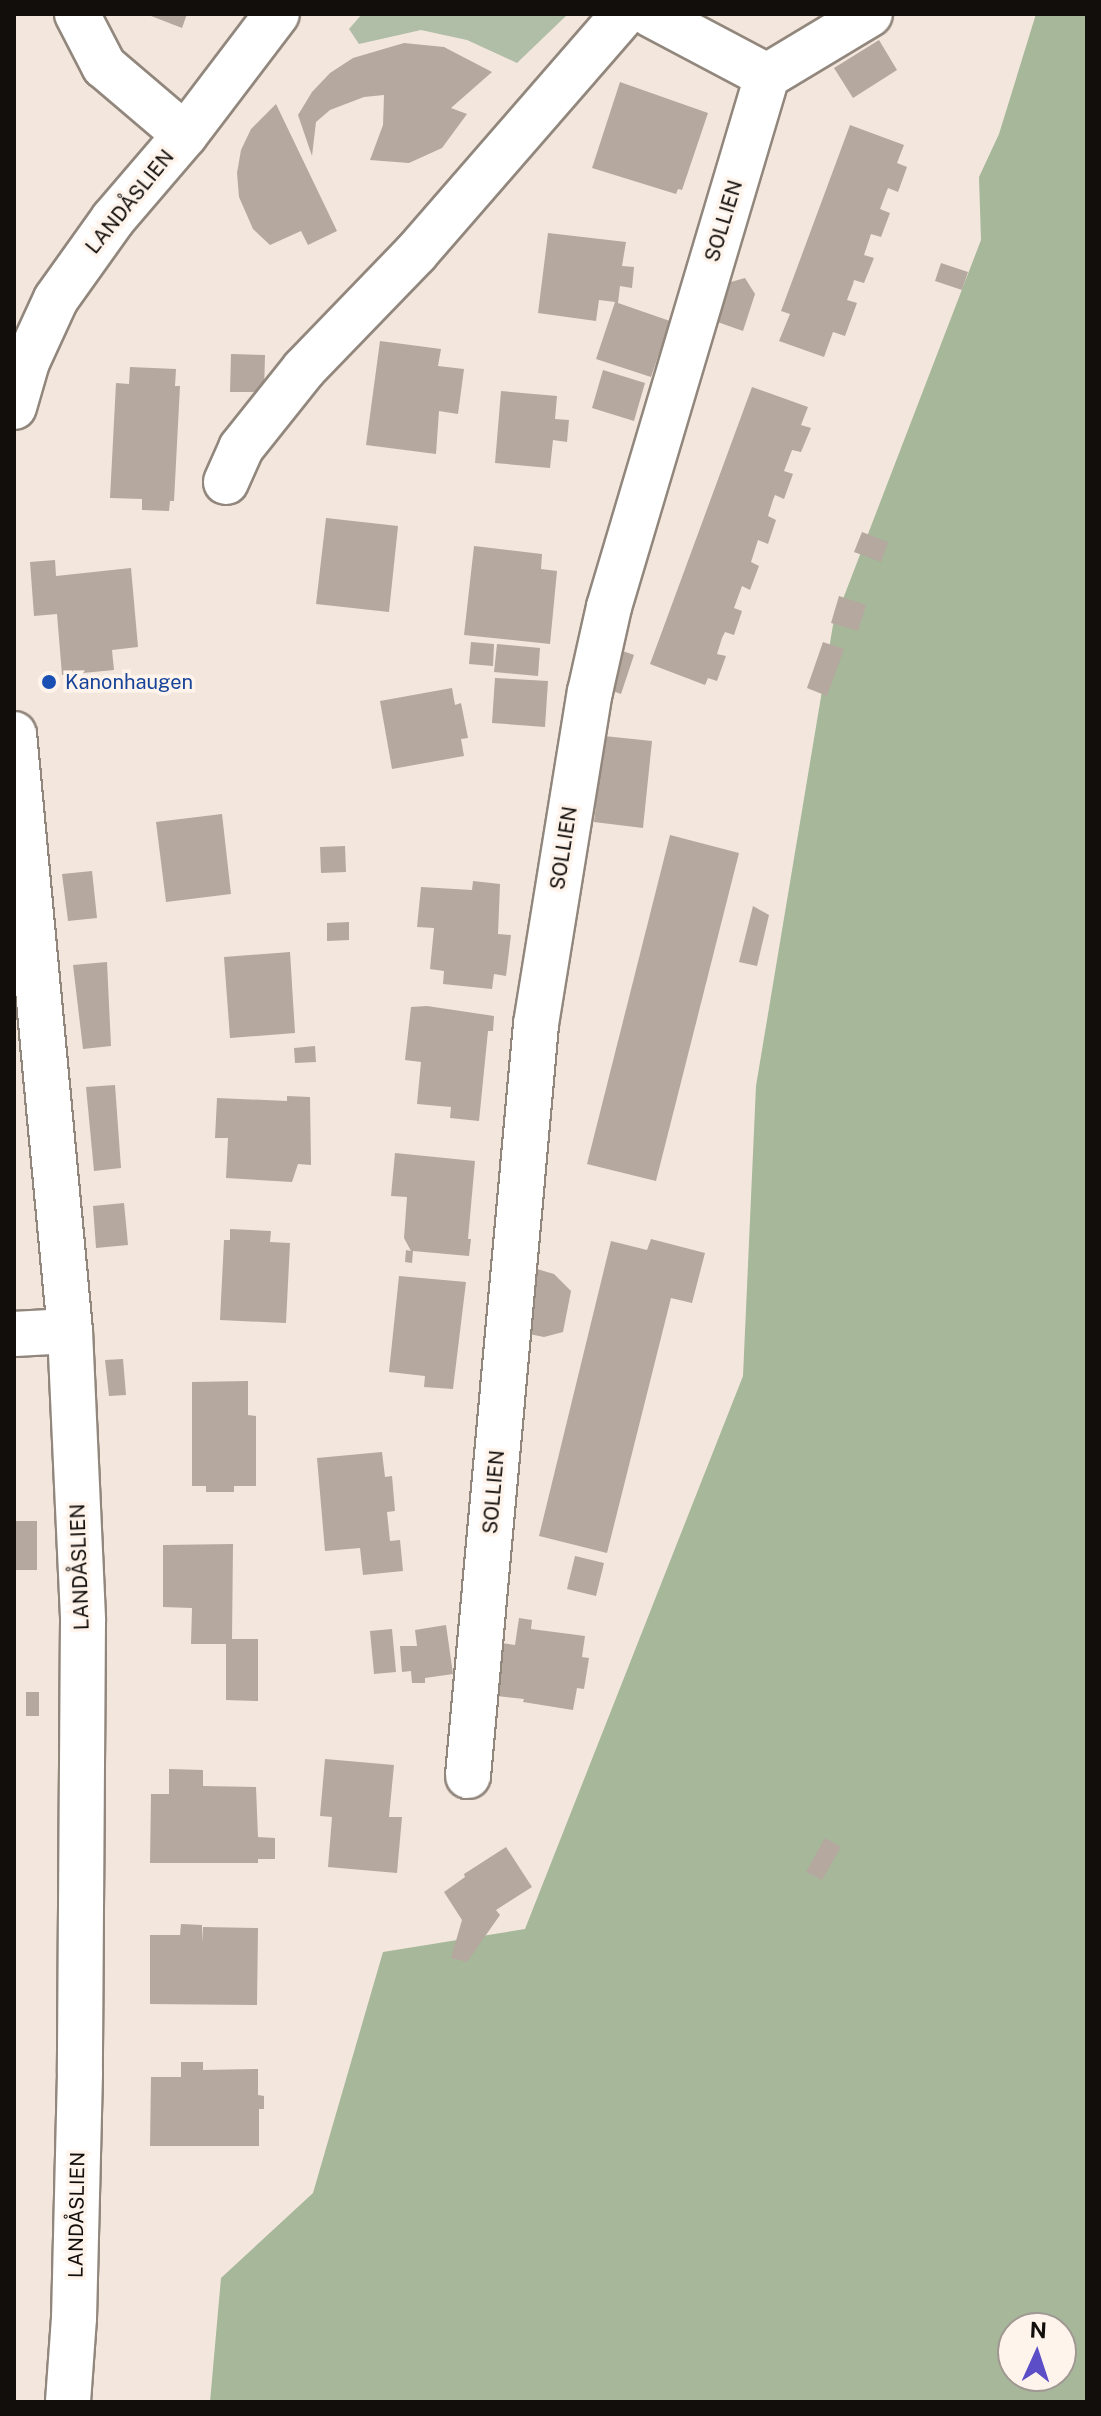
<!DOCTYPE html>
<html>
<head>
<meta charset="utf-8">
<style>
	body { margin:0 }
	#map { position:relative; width:1101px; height:2416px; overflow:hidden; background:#f3e6dc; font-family:"Public Sans",sans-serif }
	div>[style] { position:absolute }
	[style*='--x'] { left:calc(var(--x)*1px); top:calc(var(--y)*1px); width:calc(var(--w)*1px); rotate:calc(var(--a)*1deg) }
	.green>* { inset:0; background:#b0bda7 }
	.forest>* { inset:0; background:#a6b79a }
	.building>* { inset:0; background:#b5a89f }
	.roads { filter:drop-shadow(2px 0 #92877d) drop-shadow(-2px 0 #92877d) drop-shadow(0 2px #92877d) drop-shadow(0 -2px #92877d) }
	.street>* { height:44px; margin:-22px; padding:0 22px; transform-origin:22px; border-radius:22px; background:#fff }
	.secondary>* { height:44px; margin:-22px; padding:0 22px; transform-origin:22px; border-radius:22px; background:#fff }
	.dots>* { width:22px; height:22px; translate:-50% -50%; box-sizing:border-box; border:4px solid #fff4ec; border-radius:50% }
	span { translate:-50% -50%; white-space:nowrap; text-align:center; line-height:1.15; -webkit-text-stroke:7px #fff4ec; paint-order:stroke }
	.street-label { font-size:20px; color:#120e0b }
	.transit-label { font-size:20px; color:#164399 }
	.left { translate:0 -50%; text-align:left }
	.frame { position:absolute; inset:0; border:16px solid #120e0b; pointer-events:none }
	.north { position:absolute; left:997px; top:2312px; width:80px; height:80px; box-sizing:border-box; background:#fff4ec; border:2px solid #a09892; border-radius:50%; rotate:3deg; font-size:22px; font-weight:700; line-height:32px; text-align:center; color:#120e0b }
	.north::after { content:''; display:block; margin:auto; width:28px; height:36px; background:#5c4ec6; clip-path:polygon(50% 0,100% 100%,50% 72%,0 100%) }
</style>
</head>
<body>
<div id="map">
	<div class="green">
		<i style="clip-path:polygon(362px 14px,568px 14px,517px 63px,467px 40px,421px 30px,359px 44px,349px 29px)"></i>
	</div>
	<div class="forest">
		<i style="clip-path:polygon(evenodd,1036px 14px,1087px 14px,1087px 2402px,210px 2402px,221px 2278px,313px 2193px,383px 1952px,525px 1929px,743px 1376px,756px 1086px,833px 625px,981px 240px,979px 177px,999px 134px,1036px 14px,1013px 2328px,1061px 2328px,1061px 2376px,1013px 2376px,1013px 2328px)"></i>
	</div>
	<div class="building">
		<i style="clip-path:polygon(146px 14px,187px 14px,182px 28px)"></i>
		<i style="clip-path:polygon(879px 40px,897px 70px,853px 98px,834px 68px)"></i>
		<i style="clip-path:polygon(404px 43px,444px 47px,492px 72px,451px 108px,467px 114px,442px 148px,409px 163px,370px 160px,383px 125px,384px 95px,364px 97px,330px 110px,316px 122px,312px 156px,298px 115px,312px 92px,330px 73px,353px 58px)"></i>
		<i style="clip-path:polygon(620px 82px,708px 113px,682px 190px,678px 189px,676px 194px,592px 168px)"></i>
		<i style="clip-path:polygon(276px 104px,337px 231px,308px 245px,301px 231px,270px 245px,253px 229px,239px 197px,237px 173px,241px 150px,251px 129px)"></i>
		<i style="clip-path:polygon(850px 125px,904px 145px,897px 163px,907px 167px,898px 192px,888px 188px,886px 193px,880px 209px,890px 213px,881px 237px,871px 234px,864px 255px,874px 258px,864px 283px,854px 280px,853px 284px,847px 300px,857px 303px,845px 336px,833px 332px,824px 357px,779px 341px,790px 314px,781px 311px)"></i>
		<i style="clip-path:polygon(548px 233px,626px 242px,622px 266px,634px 267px,632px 288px,620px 286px,618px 303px,670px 321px,651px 377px,596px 359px,615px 302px,599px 300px,596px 321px,538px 313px)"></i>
		<i style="clip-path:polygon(941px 263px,968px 272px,962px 290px,935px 281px)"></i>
		<i style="clip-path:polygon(745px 278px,755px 294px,743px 331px,709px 319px,720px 285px)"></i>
		<i style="clip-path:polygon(380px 341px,441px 349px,438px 366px,464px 369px,458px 414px,439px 411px,436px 454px,366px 445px)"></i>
		<i style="clip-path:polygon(231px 354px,265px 355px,264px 392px,230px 392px)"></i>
		<i style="clip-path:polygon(130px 367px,176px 369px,175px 386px,180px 386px,174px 501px,170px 501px,169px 511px,142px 510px,142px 499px,110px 498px,116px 383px,129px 384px)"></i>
		<i style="clip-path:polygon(603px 370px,645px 383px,634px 421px,592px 408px)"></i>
		<i style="clip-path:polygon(752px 387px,808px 407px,801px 425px,811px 428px,801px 452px,792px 450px,784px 471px,793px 474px,784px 499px,775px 495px,773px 500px,768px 516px,776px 520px,768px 544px,758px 540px,751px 562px,759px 566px,750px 590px,742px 586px,734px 608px,742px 611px,734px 635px,725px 632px,722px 638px,717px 654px,726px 656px,717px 681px,708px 678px,705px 685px,650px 664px)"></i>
		<i style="clip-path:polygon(501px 391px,557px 396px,555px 419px,569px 420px,567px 442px,553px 440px,550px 468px,495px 463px)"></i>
		<i style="clip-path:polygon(326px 518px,398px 526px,389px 612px,316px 604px)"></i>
		<i style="clip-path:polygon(862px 532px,888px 542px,881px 562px,854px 552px)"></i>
		<i style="clip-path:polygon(474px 546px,542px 554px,541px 569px,557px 571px,550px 644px,464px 635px)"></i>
		<i style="clip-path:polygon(55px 560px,56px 576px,131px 568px,138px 647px,112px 650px,114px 670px,62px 675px,57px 614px,34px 616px,30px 562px)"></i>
		<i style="clip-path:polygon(839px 596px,866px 605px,858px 631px,831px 623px)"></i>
		<i style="clip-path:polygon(471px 642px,494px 644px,493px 666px,469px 664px)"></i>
		<i style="clip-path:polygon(823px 642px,844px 649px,827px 696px,807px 688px)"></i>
		<i style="clip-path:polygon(497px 644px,540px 648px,538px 676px,494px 672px)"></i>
		<i style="clip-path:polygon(609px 646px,634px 655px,621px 694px,596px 685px)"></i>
		<i style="clip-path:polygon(495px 678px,548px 681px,545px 727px,492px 723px)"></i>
		<i style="clip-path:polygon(452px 688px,455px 705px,461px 703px,468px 738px,461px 739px,464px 756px,392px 769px,380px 701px)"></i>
		<i style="clip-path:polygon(604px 736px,652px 741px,643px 828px,594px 822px)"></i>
		<i style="clip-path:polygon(222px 814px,231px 894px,166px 902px,156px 822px)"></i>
		<i style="clip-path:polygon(670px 835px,739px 853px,656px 1181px,587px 1164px)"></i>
		<i style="clip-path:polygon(345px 846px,346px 872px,321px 873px,320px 847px)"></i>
		<i style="clip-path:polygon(92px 871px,97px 918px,68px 921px,62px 874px)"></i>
		<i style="clip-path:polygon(473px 881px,500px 884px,498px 934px,511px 935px,506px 976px,494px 974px,492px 989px,443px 984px,444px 971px,430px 969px,434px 928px,417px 927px,421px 887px,472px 890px)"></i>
		<i style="clip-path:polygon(753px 906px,769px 915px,757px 966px,739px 962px)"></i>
		<i style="clip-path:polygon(349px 922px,349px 940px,327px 941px,327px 923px)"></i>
		<i style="clip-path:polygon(290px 952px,295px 1033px,230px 1038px,224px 957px)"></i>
		<i style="clip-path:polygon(107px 962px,111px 1046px,83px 1049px,73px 965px)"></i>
		<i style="clip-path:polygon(427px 1006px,494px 1016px,493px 1031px,488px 1031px,479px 1121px,450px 1118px,451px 1107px,417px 1104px,421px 1062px,405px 1060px,411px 1007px)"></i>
		<i style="clip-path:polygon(315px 1046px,316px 1062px,295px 1063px,294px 1048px)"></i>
		<i style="clip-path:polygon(115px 1085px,121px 1168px,94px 1171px,86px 1087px)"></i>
		<i style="clip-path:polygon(287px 1096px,310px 1097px,311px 1165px,298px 1164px,292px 1182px,226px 1178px,228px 1138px,215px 1138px,217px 1098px,287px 1101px)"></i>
		<i style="clip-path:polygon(395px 1153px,475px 1161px,468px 1239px,471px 1239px,469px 1256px,413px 1251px,412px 1263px,405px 1262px,406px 1250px,411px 1251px,404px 1238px,407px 1197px,391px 1196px)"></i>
		<i style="clip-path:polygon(124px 1203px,128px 1245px,96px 1248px,93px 1206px)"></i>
		<i style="clip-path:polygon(230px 1229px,271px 1231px,270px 1242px,290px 1243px,286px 1323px,220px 1320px,224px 1240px,230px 1240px)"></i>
		<i style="clip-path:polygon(651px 1239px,705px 1253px,692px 1303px,671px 1298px,607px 1553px,539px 1536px,611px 1241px,647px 1250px)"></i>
		<i style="clip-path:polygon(530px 1267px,554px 1274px,571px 1291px,563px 1332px,544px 1337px,524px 1333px)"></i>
		<i style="clip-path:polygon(399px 1276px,466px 1282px,453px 1389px,424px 1387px,425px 1376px,389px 1372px)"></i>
		<i style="clip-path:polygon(123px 1359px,126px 1395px,109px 1396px,105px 1360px)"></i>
		<i style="clip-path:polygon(248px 1381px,248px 1415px,256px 1416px,256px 1486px,234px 1486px,234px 1492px,206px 1492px,206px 1486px,192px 1486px,192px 1382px)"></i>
		<i style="clip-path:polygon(382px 1452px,385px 1477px,392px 1476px,395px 1511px,387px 1512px,390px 1541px,400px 1540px,403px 1571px,363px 1575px,360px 1548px,325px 1551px,317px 1458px)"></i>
		<i style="clip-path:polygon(14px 1521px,37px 1521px,37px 1570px,14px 1570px)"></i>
		<i style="clip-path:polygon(233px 1544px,232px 1639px,258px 1639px,258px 1701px,226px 1700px,226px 1644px,191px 1644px,192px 1608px,163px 1607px,163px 1545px)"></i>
		<i style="clip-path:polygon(575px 1556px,604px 1563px,596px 1596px,567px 1589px)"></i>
		<i style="clip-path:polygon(519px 1618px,532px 1620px,531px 1629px,585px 1636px,582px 1657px,589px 1658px,584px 1689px,577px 1688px,573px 1710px,523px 1702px,524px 1699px,479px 1694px,488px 1641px,515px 1645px)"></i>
		<i style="clip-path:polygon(446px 1625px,453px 1674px,425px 1678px,425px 1683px,412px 1683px,411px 1671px,402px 1672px,400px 1646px,417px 1646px,415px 1630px)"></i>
		<i style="clip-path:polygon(392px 1629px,396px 1672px,374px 1674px,370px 1631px)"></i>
		<i style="clip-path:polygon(26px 1692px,39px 1692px,39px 1716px,26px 1716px)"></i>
		<i style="clip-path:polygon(325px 1759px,394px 1765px,389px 1817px,402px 1817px,397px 1873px,328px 1867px,332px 1817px,320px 1816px)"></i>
		<i style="clip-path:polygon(169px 1769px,203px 1770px,203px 1786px,256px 1787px,258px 1837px,275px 1838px,275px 1859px,258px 1859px,258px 1863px,150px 1863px,151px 1794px,169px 1794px)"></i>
		<i style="clip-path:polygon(825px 1838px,841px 1847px,822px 1880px,806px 1872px)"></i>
		<i style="clip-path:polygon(506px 1847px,532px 1887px,496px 1910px,500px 1915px,467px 1962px,451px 1958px,462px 1920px,444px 1892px,465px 1877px,464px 1874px)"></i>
		<i style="clip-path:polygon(181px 1924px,202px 1925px,202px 1943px,203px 1927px,258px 1928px,257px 2005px,150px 2004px,150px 1935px,180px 1935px)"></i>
		<i style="clip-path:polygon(181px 2062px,203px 2062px,203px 2070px,258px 2069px,258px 2095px,264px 2096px,264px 2109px,259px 2109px,259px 2146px,150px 2146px,151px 2077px,181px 2077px)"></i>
	</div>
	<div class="roads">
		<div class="street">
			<i style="--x:767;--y:76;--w:120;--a:-31"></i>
			<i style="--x:226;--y:482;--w:37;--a:-66"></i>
			<i style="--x:241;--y:448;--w:101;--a:-51.4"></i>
			<i style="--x:304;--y:369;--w:161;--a:-46"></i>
			<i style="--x:416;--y:253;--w:317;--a:-49"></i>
			<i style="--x:468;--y:1776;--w:755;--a:-84.83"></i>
			<i style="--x:536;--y:1024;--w:336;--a:-80.8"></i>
			<i style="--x:590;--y:692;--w:87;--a:-77.4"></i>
			<i style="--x:609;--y:607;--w:554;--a:-73.43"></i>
			<i style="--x:767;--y:76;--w:132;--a:-152.1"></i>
		</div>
		<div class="secondary">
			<i style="--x:77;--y:14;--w:59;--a:62.6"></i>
			<i style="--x:104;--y:66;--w:106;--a:40.4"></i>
			<i style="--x:14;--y:407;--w:47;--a:-73.9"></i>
			<i style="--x:27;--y:362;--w:69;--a:-65.3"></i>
			<i style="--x:56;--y:299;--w:98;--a:-54.5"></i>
			<i style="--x:113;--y:219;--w:111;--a:-49.4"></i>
			<i style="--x:185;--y:135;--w:152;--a:-52.8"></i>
			<i style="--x:14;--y:734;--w:600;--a:84.64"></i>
			<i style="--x:70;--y:1331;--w:290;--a:87.4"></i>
			<i style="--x:83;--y:1621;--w:452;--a:90.4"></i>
			<i style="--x:80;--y:2073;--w:245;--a:91.4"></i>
			<i style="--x:74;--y:2318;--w:84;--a:94.1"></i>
			<i style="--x:14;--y:1334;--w:56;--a:-3.1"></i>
		</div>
	</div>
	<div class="dots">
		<i style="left:49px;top:682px;background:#1a4fb4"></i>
	</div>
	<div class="street-label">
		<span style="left:130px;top:202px;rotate:-51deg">LANDÅSLIEN</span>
		<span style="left:724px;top:221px;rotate:-73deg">SOLLIEN</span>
		<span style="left:564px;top:848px;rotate:-81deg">SOLLIEN</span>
		<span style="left:494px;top:1492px;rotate:-85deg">SOLLIEN</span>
		<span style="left:80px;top:1567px;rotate:-92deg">LANDÅSLIEN</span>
		<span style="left:77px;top:2215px;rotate:-89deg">LANDÅSLIEN</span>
	</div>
	<div class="transit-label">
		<span class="left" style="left:65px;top:682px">Kanonhaugen</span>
	</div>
	<div class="frame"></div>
	<div class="north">N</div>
</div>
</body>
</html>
